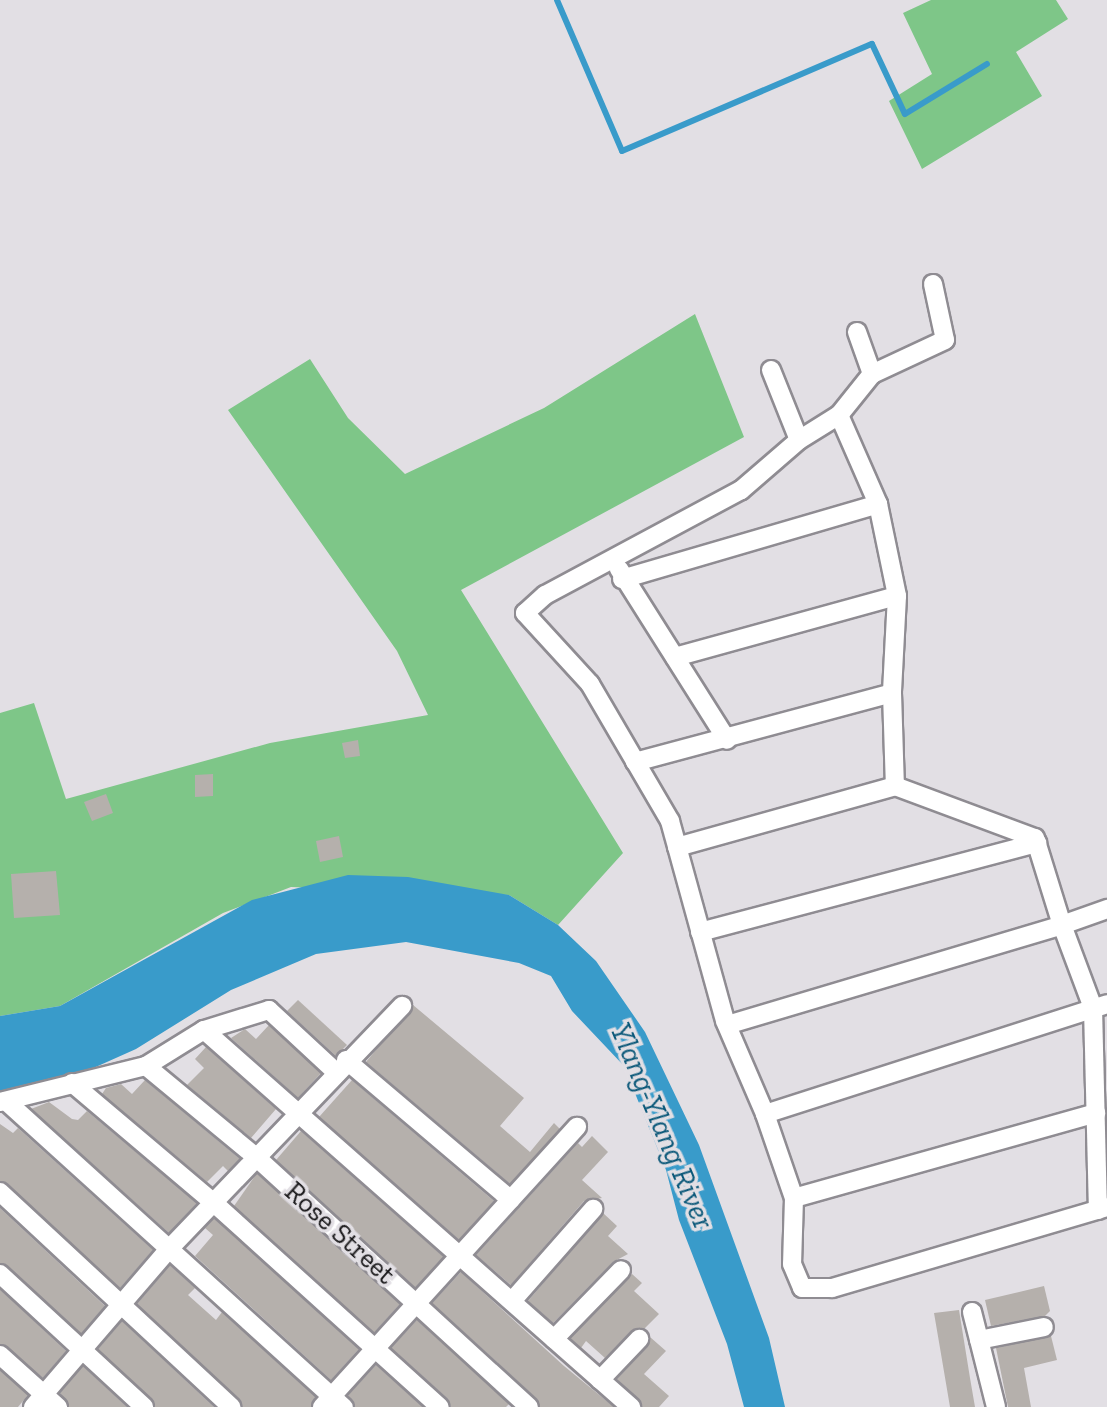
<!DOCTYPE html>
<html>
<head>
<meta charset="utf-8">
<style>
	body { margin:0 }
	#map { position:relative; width:1107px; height:1407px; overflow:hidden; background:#e2dfe4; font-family:"Zilla Slab",serif }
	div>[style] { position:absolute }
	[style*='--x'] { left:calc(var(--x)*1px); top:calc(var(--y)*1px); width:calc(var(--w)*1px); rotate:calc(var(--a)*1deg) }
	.forest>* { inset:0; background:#7ec688 }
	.water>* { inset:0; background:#399bca }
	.stream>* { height:6px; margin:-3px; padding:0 3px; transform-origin:3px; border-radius:3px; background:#399bca }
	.building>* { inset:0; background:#b5b0ac }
	.roads { filter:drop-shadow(2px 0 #8f8c92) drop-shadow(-2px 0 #8f8c92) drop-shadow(0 2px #8f8c92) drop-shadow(0 -2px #8f8c92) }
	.street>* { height:18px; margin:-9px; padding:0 9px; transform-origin:9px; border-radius:9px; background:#fff }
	span { translate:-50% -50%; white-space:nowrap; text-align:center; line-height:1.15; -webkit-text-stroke:7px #e2dfe4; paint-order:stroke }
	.street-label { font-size:28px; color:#161517 }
	.water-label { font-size:30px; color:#0b5879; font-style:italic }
</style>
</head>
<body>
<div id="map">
	<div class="forest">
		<i style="clip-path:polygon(931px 0,1056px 0,1068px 19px,1016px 52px,1042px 96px,922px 169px,889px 101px,932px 74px,903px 13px)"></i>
		<i style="clip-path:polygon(695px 314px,744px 437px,461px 590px,623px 853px,558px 925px,509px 895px,291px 887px,223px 913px,60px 1006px,0 1016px,0 713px,34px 703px,66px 799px,270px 743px,428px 715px,397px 651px,228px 410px,310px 359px,348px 418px,405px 474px,544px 408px)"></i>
	</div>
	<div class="water">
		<i style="clip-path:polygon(348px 875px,408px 877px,509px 895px,558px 925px,596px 961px,645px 1032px,699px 1145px,769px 1338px,785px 1407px,744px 1407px,727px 1344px,679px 1220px,666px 1170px,624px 1066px,572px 1011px,551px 976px,519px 963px,406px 942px,316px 954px,231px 990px,136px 1049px,89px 1070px,0 1095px,0 1016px,60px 1006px,252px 900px)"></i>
	</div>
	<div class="stream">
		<i style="--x:557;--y:0;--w:164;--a:66.7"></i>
		<i style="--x:622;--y:151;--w:272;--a:-23.2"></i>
		<i style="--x:872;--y:44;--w:77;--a:64.8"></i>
		<i style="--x:905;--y:114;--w:96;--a:-31.4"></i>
	</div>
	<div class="building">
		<i style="clip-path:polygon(358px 740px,360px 756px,345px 758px,342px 743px)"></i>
		<i style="clip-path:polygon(213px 774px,213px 796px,195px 797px,195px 775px)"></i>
		<i style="clip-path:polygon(106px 794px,113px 813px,92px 821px,84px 802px)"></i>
		<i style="clip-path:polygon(339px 836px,343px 857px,320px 862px,316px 841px)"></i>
		<i style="clip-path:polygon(56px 871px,60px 915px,14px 918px,11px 874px)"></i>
		<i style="clip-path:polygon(298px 1000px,347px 1045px,336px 1056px,287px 1011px)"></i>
		<i style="clip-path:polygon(413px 1005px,524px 1098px,500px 1126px,530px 1152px,554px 1123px,560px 1129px,510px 1184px,366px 1062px)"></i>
		<i style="clip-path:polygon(269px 1025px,321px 1073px,298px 1098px,231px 1038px,245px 1029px,256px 1039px)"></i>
		<i style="clip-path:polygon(206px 1047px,276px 1109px,251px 1138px,187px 1085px,204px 1068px,195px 1059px)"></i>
		<i style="clip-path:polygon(145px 1080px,240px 1159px,228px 1171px,223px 1166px,207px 1182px,102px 1094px,106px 1088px,121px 1084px,132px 1094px)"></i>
		<i style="clip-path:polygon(352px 1080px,494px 1201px,459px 1240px,319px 1117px)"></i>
		<i style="clip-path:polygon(49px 1102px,72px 1119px,78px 1120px,87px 1111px,197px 1203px,169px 1233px,31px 1109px)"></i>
		<i style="clip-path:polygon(0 1124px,13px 1133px,18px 1128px,153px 1250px,120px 1288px,0 1181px)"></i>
		<i style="clip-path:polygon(301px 1131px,444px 1257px,415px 1288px,276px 1160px)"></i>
		<i style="clip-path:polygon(592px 1136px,608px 1152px,582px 1180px,602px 1198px,584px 1201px,511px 1285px,476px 1255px,578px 1143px,582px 1147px)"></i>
		<i style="clip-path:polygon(257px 1173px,400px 1304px,374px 1333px,234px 1206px)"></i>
		<i style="clip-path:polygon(0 1208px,105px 1306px,81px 1334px,0 1263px)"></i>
		<i style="clip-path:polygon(603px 1213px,617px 1226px,608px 1236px,628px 1254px,613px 1262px,553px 1323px,528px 1301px)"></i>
		<i style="clip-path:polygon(214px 1218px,359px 1349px,331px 1380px,195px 1256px,213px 1235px,205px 1228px)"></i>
		<i style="clip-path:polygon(170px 1265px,195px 1288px,188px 1295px,216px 1320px,222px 1312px,316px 1397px,311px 1407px,242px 1407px,239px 1399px,137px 1304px)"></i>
		<i style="clip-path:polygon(461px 1272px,564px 1366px,614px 1407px,540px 1407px,537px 1399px,432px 1303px)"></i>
		<i style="clip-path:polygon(632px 1274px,642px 1283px,634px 1291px,659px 1314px,644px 1329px,631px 1331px,605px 1358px,586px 1341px,581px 1348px,570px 1338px)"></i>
		<i style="clip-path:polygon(1044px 1286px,1050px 1311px,1045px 1316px,991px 1326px,985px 1300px)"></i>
		<i style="clip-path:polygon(0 1289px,66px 1351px,43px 1378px,0 1344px)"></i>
		<i style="clip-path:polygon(959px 1310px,970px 1378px,975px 1407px,950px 1407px,940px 1348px,934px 1313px)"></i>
		<i style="clip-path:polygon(417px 1320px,509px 1404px,506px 1407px,451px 1407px,448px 1399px,391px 1348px)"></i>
		<i style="clip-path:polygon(122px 1321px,214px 1407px,155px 1407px,98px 1349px)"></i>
		<i style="clip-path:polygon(1051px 1336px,1057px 1360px,1024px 1368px,1031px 1407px,1008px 1407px,996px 1348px)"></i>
		<i style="clip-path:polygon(650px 1337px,666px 1351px,644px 1374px,669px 1396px,659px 1407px,642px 1407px,617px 1379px,647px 1347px)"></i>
		<i style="clip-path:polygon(376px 1365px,423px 1407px,355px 1407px,348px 1395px)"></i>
		<i style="clip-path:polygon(83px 1366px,127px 1407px,69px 1407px,60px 1393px)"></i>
		<i style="clip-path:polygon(0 1370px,28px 1395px,18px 1407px,0 1407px)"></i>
	</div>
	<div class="roads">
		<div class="street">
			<i style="--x:933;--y:284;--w:57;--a:77.9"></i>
			<i style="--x:945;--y:340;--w:81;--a:155"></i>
			<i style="--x:872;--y:374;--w:53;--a:128.8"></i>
			<i style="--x:839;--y:415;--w:97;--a:66.3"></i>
			<i style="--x:878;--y:504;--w:94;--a:78.3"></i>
			<i style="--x:897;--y:596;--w:97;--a:93"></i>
			<i style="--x:892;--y:693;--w:93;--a:88.2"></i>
			<i style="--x:895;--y:786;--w:149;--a:20.4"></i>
			<i style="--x:1035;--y:838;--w:91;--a:72.8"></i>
			<i style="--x:1062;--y:925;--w:48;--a:-19.6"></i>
			<i style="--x:857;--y:332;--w:45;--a:70.3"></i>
			<i style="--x:771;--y:370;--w:75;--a:68.2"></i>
			<i style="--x:839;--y:415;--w:47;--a:148"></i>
			<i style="--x:799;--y:440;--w:77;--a:139.2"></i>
			<i style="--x:741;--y:490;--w:222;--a:151.8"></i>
			<i style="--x:545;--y:595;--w:27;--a:138"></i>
			<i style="--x:525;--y:613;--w:96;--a:47.5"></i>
			<i style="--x:590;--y:684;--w:159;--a:59.7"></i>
			<i style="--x:670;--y:821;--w:207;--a:74.6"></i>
			<i style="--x:725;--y:1021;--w:101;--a:66.7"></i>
			<i style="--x:765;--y:1114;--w:89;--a:71"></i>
			<i style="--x:794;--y:1198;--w:66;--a:91.7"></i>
			<i style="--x:792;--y:1264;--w:26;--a:67"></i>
			<i style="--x:802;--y:1288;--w:30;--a:0"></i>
			<i style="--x:832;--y:1288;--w:287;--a:-16.4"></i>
			<i style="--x:619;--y:569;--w:202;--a:57.7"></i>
			<i style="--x:622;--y:579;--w:267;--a:-16.3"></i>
			<i style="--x:675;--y:657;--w:230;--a:-15.4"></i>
			<i style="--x:635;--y:762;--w:266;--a:-15"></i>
			<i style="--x:677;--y:847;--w:226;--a:-15.6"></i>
			<i style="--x:700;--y:932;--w:349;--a:-14.8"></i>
			<i style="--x:727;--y:1025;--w:350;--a:-16.6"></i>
			<i style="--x:1062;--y:925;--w:89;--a:69.5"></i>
			<i style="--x:1093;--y:1008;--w:202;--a:88.6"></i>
			<i style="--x:204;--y:1030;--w:570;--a:41.44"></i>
			<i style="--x:346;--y:1060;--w:216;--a:40.3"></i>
			<i style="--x:146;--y:1066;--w:143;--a:39.6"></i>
			<i style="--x:256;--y:1157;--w:370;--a:42.5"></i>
			<i style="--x:72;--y:1083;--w:186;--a:40.2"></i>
			<i style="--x:214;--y:1203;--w:304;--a:42.1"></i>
			<i style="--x:6;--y:1101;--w:456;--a:42.2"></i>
			<i style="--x:0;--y:1102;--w:150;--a:-13.9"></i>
			<i style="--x:146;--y:1066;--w:68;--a:-31.8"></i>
			<i style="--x:204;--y:1030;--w:68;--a:-17.1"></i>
			<i style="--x:269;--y:1010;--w:91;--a:42.8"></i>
			<i style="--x:765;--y:1114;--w:359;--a:-17.8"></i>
			<i style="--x:0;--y:1192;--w:316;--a:42.9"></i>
			<i style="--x:794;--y:1198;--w:314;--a:-15.7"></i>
			<i style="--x:0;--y:1274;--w:196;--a:42.7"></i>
			<i style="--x:512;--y:1301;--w:123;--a:-48.6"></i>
			<i style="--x:972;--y:1312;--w:98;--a:75.8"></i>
			<i style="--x:554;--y:1339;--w:96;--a:-45.8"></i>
			<i style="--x:979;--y:1340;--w:66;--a:-11.3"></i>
			<i style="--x:0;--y:1355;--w:78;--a:41.9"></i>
			<i style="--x:600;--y:1380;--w:57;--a:-46.4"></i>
			<i style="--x:33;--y:1407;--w:208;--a:-49.3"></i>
			<i style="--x:169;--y:1249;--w:337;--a:-46.2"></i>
			<i style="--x:322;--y:1407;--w:379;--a:-47.7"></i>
		</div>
	</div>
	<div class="street-label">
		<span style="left:340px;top:1233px;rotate:42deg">Rose Street</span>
	</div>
	<div class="water-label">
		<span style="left:662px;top:1126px;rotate:67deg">Ylang-Ylang River</span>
	</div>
</div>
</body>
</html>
